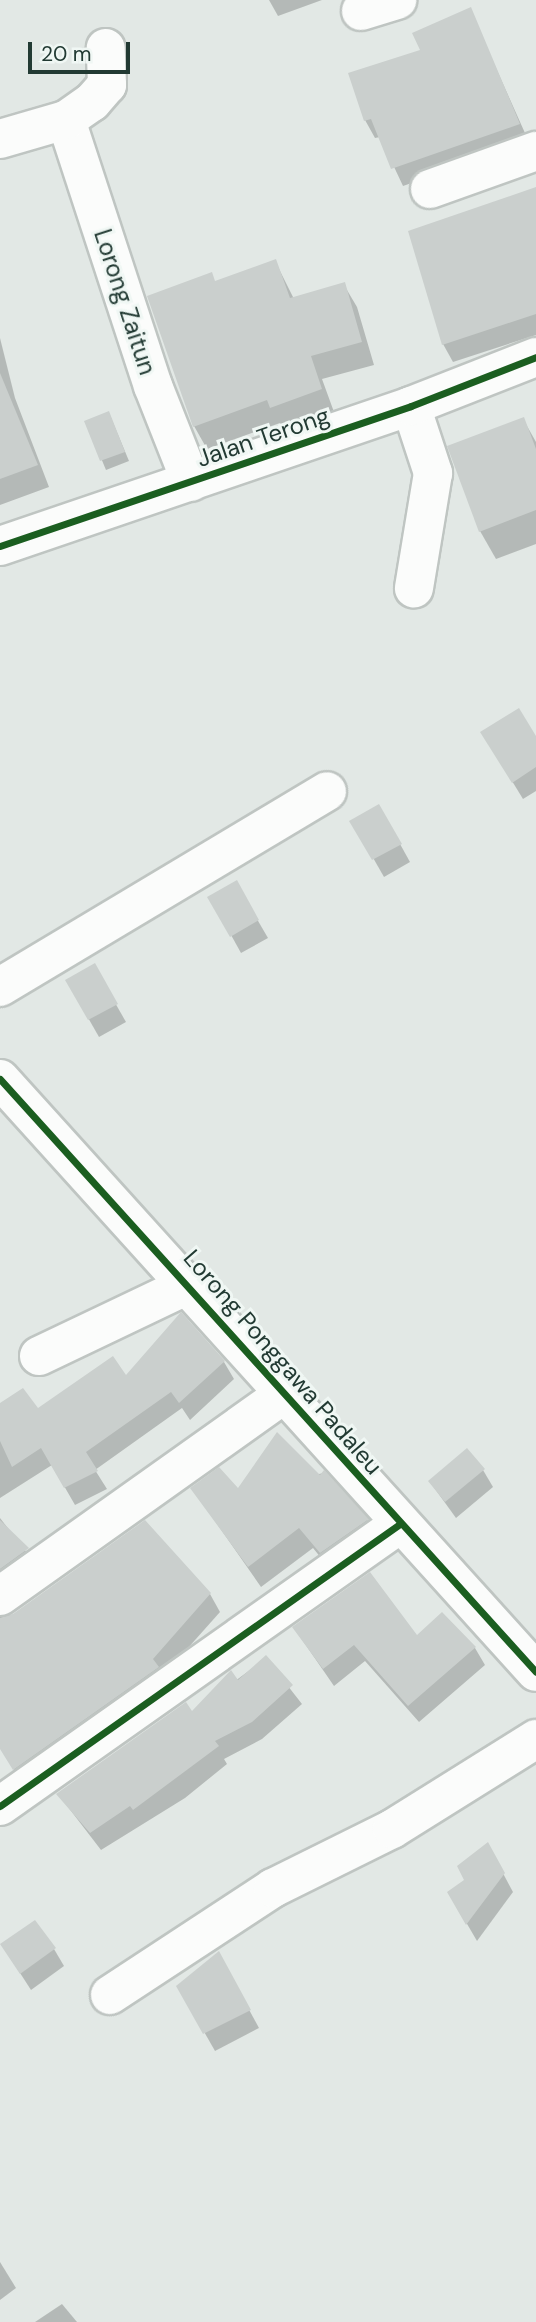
<!DOCTYPE html>
<html>
<head>
<meta charset="utf-8">
<style>
	body { margin:0 }
	#map { position:relative; width:536px; height:2322px; overflow:hidden; background:#e2e8e5; font-family:"DM Sans",sans-serif }
	div>[style] { position:absolute }
	[style*='--x'] { left:calc(var(--x)*1px); top:calc(var(--y)*1px); width:calc(var(--w)*1px); rotate:calc(var(--a)*1deg) }
	.shadow>* { inset:0; background:#0003 }
	.building>* { inset:0; background:#cacfcd }
	.roads { filter:drop-shadow(2px 0 #bfc5c2) drop-shadow(-2px 0 #bfc5c2) drop-shadow(0 2px #bfc5c2) drop-shadow(0 -2px #bfc5c2) }
	.minor>* { height:38px; margin:-19px; padding:0 19px; transform-origin:19px; border-radius:19px; background:#fbfcfb }
	.cycleway>* { height:7px; margin:-3.5px; padding:0 3.5px; transform-origin:3.5px; border-radius:3.5px; background:#1b5e20 }
	span { translate:-50% -50%; white-space:nowrap; text-align:center; line-height:1.15; -webkit-text-stroke:6px #f0f7f4; paint-order:stroke }
	.street-label { font-size:24px; color:#223a33 }
	.scale { position:absolute; left:28px; top:42px; width:102px; height:32px; box-sizing:border-box; border:4px solid #223a33; border-top:0; padding-left:9px; font-size:21px; line-height:24px; white-space:nowrap; color:#223a33; -webkit-text-stroke:5px #f0f7f4; paint-order:stroke }
</style>
</head>
<body>
<div id="map">
	<div class="shadow">
		<i style="clip-path:polygon(269px 0,322px 0,278px 16px)"></i>
		<i style="clip-path:polygon(470px 10px,529px 142px,403px 186px,380px 137px,375px 138px,365px 120px,422px 51px)"></i>
		<i style="clip-path:polygon(536px 189px,536px 335px,453px 362px,443px 344px)"></i>
		<i style="clip-path:polygon(275px 261px,294px 299px,344px 285px,357px 307px,374px 365px,322px 379px,334px 412px,285px 430px,280px 423px,207px 449px,194px 426px,216px 282px)"></i>
		<i style="clip-path:polygon(0 338px,15px 398px,49px 487px,0 505px)"></i>
		<i style="clip-path:polygon(109px 413px,129px 461px,106px 470px,86px 422px)"></i>
		<i style="clip-path:polygon(523px 419px,536px 442px,536px 544px,496px 559px,480px 531px)"></i>
		<i style="clip-path:polygon(536px 739px,536px 791px,523px 799px,493px 750px)"></i>
		<i style="clip-path:polygon(379px 806px,410px 862px,384px 877px,352px 821px)"></i>
		<i style="clip-path:polygon(236px 883px,268px 938px,241px 953px,210px 897px)"></i>
		<i style="clip-path:polygon(94px 966px,126px 1022px,99px 1037px,67px 981px)"></i>
		<i style="clip-path:polygon(224px 1362px,234px 1379px,190px 1420px,182px 1408px,95px 1470px,107px 1489px,75px 1505px,52px 1465px,0 1498px,0 1405px,37px 1410px,126px 1378px)"></i>
		<i style="clip-path:polygon(483px 1470px,493px 1487px,456px 1518px,430px 1482px)"></i>
		<i style="clip-path:polygon(324px 1473px,367px 1520px,379px 1542px,334px 1574px,313px 1548px,261px 1587px,192px 1488px,239px 1490px)"></i>
		<i style="clip-path:polygon(0 1518px,38px 1567px,0 1582px)"></i>
		<i style="clip-path:polygon(210px 1594px,220px 1612px,163px 1676px,24px 1786px,0 1746px,0 1616px)"></i>
		<i style="clip-path:polygon(294px 1628px,417px 1638px,475px 1648px,485px 1665px,419px 1722px,365px 1661px,334px 1686px)"></i>
		<i style="clip-path:polygon(266px 1658px,302px 1704px,262px 1739px,224px 1759px,227px 1764px,185px 1798px,101px 1850px,58px 1794px,192px 1713px)"></i>
		<i style="clip-path:polygon(497px 1862px,513px 1892px,477px 1941px,449px 1893px)"></i>
		<i style="clip-path:polygon(2px 1945px,54px 1949px,64px 1966px,31px 1990px)"></i>
		<i style="clip-path:polygon(228px 1971px,259px 2028px,215px 2051px,178px 1986px)"></i>
		<i style="clip-path:polygon(0 2262px,16px 2288px,0 2300px)"></i>
		<i style="clip-path:polygon(62px 2304px,77px 2322px,35px 2322px)"></i>
	</div>
	<div class="building">
		<i style="clip-path:polygon(471px 7px,520px 124px,391px 169px,371px 119px,364px 121px,348px 73px,420px 50px,412px 33px)"></i>
		<i style="clip-path:polygon(536px 187px,536px 314px,442px 345px,408px 231px)"></i>
		<i style="clip-path:polygon(276px 259px,290px 298px,345px 282px,362px 342px,311px 356px,322px 389px,270px 408px,267px 400px,193px 427px,147px 296px,212px 272px,215px 281px)"></i>
		<i style="clip-path:polygon(0 373px,38px 465px,0 479px)"></i>
		<i style="clip-path:polygon(109px 411px,125px 452px,100px 461px,84px 421px)"></i>
		<i style="clip-path:polygon(524px 417px,536px 449px,536px 510px,479px 532px,447px 446px)"></i>
		<i style="clip-path:polygon(519px 708px,536px 736px,536px 767px,512px 783px,480px 732px)"></i>
		<i style="clip-path:polygon(379px 804px,402px 844px,372px 860px,349px 821px)"></i>
		<i style="clip-path:polygon(237px 880px,259px 920px,230px 937px,207px 897px)"></i>
		<i style="clip-path:polygon(95px 963px,118px 1004px,88px 1020px,65px 980px)"></i>
		<i style="clip-path:polygon(181px 1312px,225px 1361px,179px 1403px,171px 1392px,86px 1452px,98px 1471px,64px 1488px,41px 1448px,12px 1467px,0 1441px,0 1403px,23px 1388px,38px 1408px,113px 1356px,126px 1375px)"></i>
		<i style="clip-path:polygon(277px 1432px,320px 1475px,324px 1470px,369px 1519px,320px 1553px,299px 1528px,248px 1567px,190px 1488px,219px 1467px,238px 1488px)"></i>
		<i style="clip-path:polygon(467px 1448px,485px 1469px,445px 1502px,428px 1481px)"></i>
		<i style="clip-path:polygon(0 1520px,29px 1548px,0 1569px)"></i>
		<i style="clip-path:polygon(145px 1520px,211px 1593px,153px 1659px,159px 1667px,13px 1770px,0 1749px,0 1618px,13px 1614px)"></i>
		<i style="clip-path:polygon(370px 1572px,417px 1635px,442px 1612px,476px 1647px,408px 1706px,354px 1645px,323px 1669px,292px 1627px)"></i>
		<i style="clip-path:polygon(266px 1655px,293px 1685px,252px 1722px,215px 1741px,219px 1746px,133px 1810px,130px 1806px,90px 1833px,56px 1794px,186px 1702px,192px 1711px,231px 1670px,238px 1680px)"></i>
		<i style="clip-path:polygon(488px 1842px,505px 1873px,466px 1925px,447px 1892px,464px 1880px,457px 1866px)"></i>
		<i style="clip-path:polygon(35px 1920px,56px 1948px,20px 1974px,0 1944px)"></i>
		<i style="clip-path:polygon(219px 1951px,251px 2010px,203px 2034px,176px 1986px)"></i>
	</div>
	<div class="roads">
		<div class="minor">
			<i style="--x:361;--y:11;--w:38;--a:-17"></i>
			<i style="--x:66;--y:120;--w:280;--a:71.9"></i>
			<i style="--x:153;--y:386;--w:103;--a:68.4"></i>
			<i style="--x:0;--y:139;--w:69;--a:-16.1"></i>
			<i style="--x:66;--y:120;--w:32;--a:-35"></i>
			<i style="--x:92;--y:102;--w:23;--a:-49"></i>
			<i style="--x:107;--y:85;--w:37;--a:-92"></i>
			<i style="--x:430;--y:189;--w:113;--a:-19.7"></i>
			<i style="--x:411;--y:406;--w:71;--a:71.8"></i>
			<i style="--x:433;--y:473;--w:117;--a:99.4"></i>
			<i style="--x:0;--y:546;--w:434;--a:-18.8"></i>
			<i style="--x:411;--y:406;--w:134;--a:-21.4"></i>
			<i style="--x:0;--y:987;--w:381;--a:-30.9"></i>
			<i style="--x:0;--y:1079;--w:799;--a:47.89"></i>
			<i style="--x:39;--y:1356;--w:167;--a:-25.5"></i>
			<i style="--x:0;--y:1596;--w:349;--a:-35.4"></i>
			<i style="--x:0;--y:1806;--w:489;--a:-35.2"></i>
			<i style="--x:110;--y:1995;--w:195;--a:-33.3"></i>
			<i style="--x:273;--y:1888;--w:133;--a:-26.4"></i>
			<i style="--x:392;--y:1829;--w:170;--a:-32"></i>
		</div>
	</div>
	<div class="cycleway">
		<i style="--x:0;--y:546;--w:434;--a:-18.8"></i>
		<i style="--x:411;--y:406;--w:134;--a:-21.4"></i>
		<i style="--x:0;--y:1079;--w:799;--a:47.89"></i>
		<i style="--x:0;--y:1806;--w:489;--a:-35.2"></i>
	</div>
	<div class="street-label">
		<span style="left:125px;top:302px;rotate:72deg">Lorong Zaitun</span>
		<span style="left:263px;top:437px;rotate:-19deg">Jalan Terong</span>
		<span style="left:283px;top:1362px;rotate:49deg">Lorong Ponggawa Padaleu</span>
	</div>
	<div class="scale">20 m</div>
</div>
</body>
</html>
